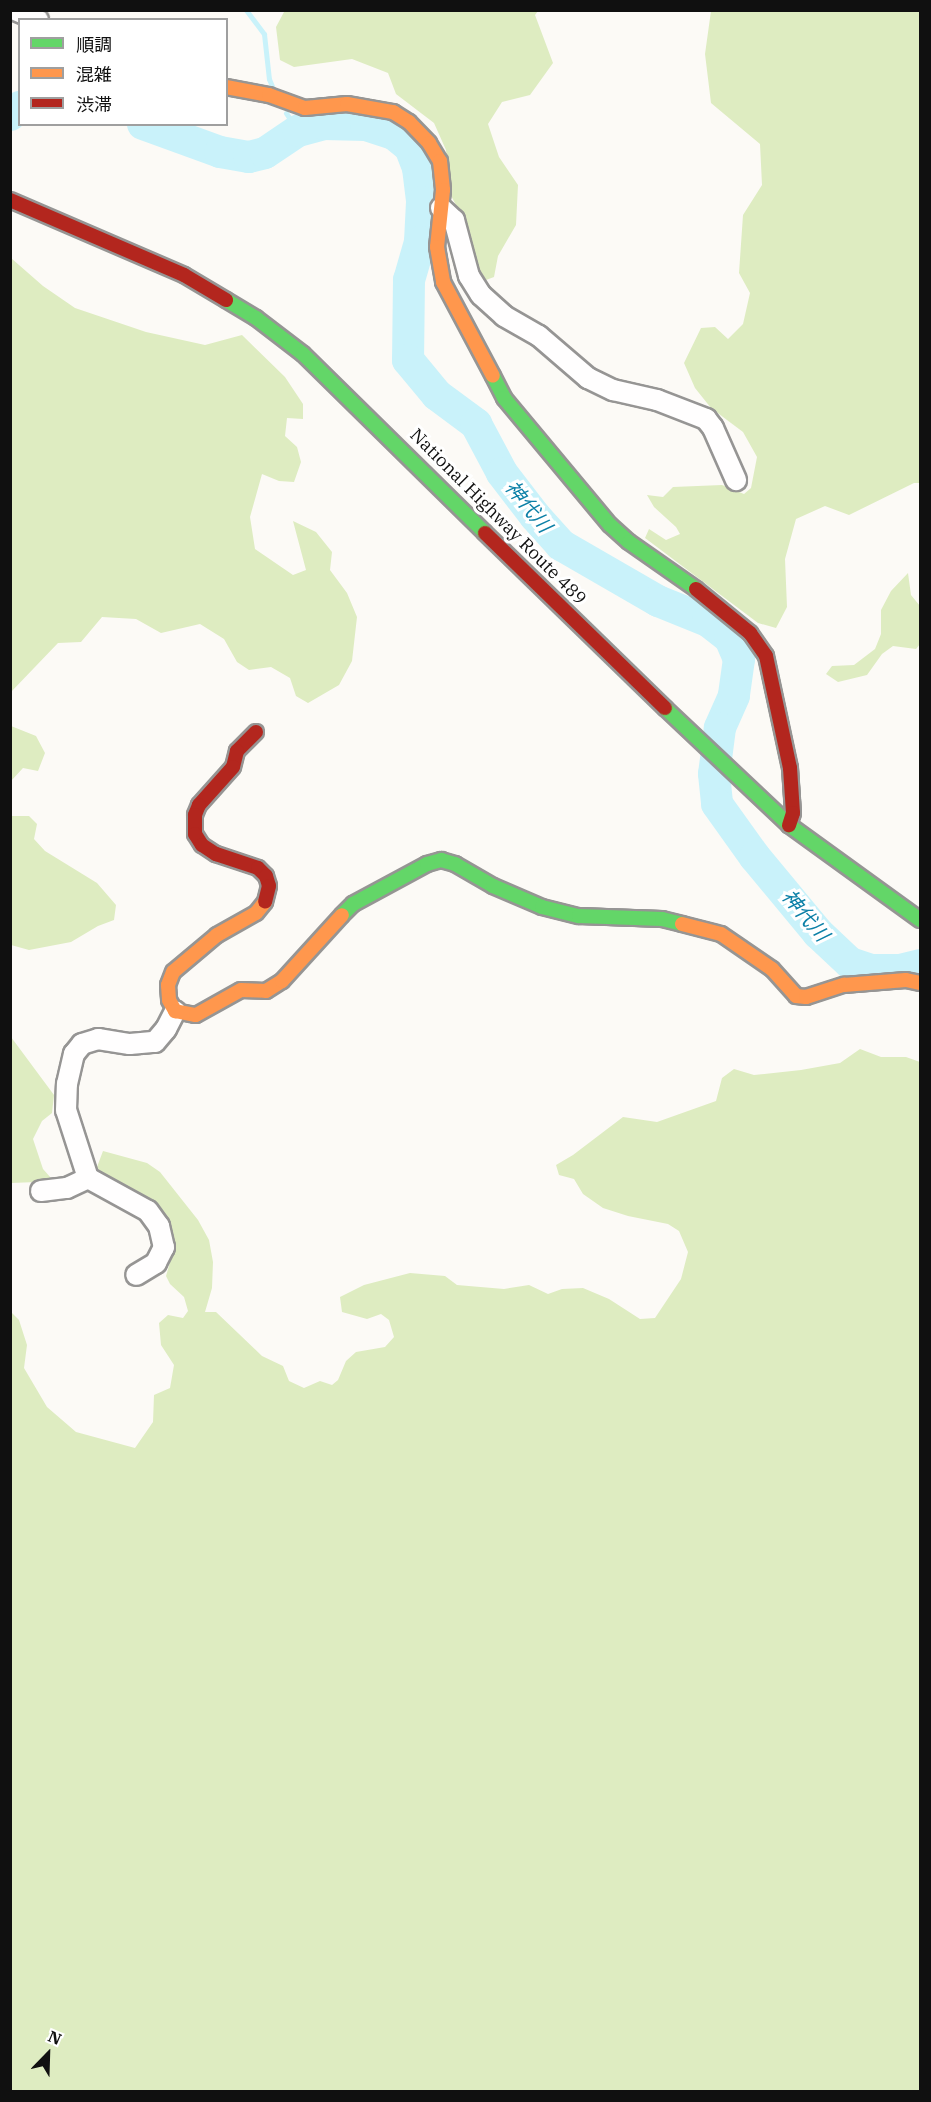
<!DOCTYPE html>
<html>
<head>
<meta charset="utf-8">
<style>
	body { margin:0 }
	#map { position:relative; width:931px; height:2102px; overflow:hidden; background:#fcfaf6; font-family:"IBM Plex Serif","Noto Sans JP",serif }
	div>[style] { position:absolute }
	[style*='--x'] { left:calc(var(--x)*1px); top:calc(var(--y)*1px); width:calc(var(--w)*1px); rotate:calc(var(--a)*1deg) }
	.forest>* { inset:0; background:#deecc1 }
	.stream>* { height:5px; margin:-2.5px; padding:0 2.5px; transform-origin:2.5px; border-radius:2.5px; background:#c9f2fa }
	.river>* { height:32px; margin:-16px; padding:0 16px; transform-origin:16px; border-radius:16px; background:#c9f2fa }
	.roads { filter:drop-shadow(2px 0 #969594) drop-shadow(-2px 0 #969594) drop-shadow(0 2px #969594) drop-shadow(0 -2px #969594) }
	.street>* { height:20px; margin:-10px; padding:0 10px; transform-origin:10px; border-radius:10px; background:#fffefe }
	.fast>* { height:14px; margin:-7px; padding:0 7px; transform-origin:7px; border-radius:7px; background:#63d668 }
	.slow>* { height:14px; margin:-7px; padding:0 7px; transform-origin:7px; border-radius:7px; background:#ff974d }
	.jam>* { height:14px; margin:-7px; padding:0 7px; transform-origin:7px; border-radius:7px; background:#b3261e }
	span { translate:-50% -50%; white-space:nowrap; text-align:center; line-height:1.15; -webkit-text-stroke:6px #fff; paint-order:stroke }
	.street-label { font-size:18px; color:#101010 }
	.water-label { font-size:20px; color:#0c80a7; font-style:italic }
	.frame { position:absolute; inset:0; border:12px solid #101010; pointer-events:none }
	.legend { position:absolute; left:18px; top:18px; width:210px; height:108px; box-sizing:border-box; background:#fff; border:2px solid #9f9f9f; margin:0; padding:8px 10px; list-style:none; font-size:18px; color:#101010 }
	.legend li { display:flex; align-items:center; gap:12px; height:30px }
	.legend b { width:30px; border:2px solid #9f9f9f }
	.north { position:absolute; left:18px; top:2024px; width:60px; height:60px; -webkit-text-stroke:4px #fff; paint-order:stroke; rotate:23deg; font-size:16px; font-weight:700; line-height:24px; text-align:center; color:#101010 }
	.north::after { content:''; display:block; margin:auto; width:21px; height:27px; background:#101010; clip-path:polygon(50% 0,100% 100%,50% 72%,0 100%) }
</style>
</head>
<body>
<div id="map">
	<div class="forest">
		<i style="clip-path:polygon(302px 11px,538px 11px,535px 15px,553px 63px,530px 95px,502px 102px,488px 124px,499px 157px,518px 185px,516px 225px,498px 256px,494px 277px,486px 280px,471px 256px,469px 229px,449px 192px,446px 150px,434px 123px,396px 94px,388px 73px,352px 59px,294px 67px,280px 60px,276px 27px,284px 12px)"></i>
		<i style="clip-path:polygon(711px 11px,920px 11px,920px 483px,914px 483px,849px 515px,825px 506px,796px 519px,785px 559px,787px 607px,776px 628px,758px 623px,645px 538px,649px 529px,666px 540px,680px 534px,676px 527px,654px 507px,647px 495px,663px 497px,673px 487px,722px 485px,744px 494px,751px 488px,757px 457px,743px 432px,711px 408px,695px 388px,684px 363px,701px 328px,715px 327px,728px 339px,743px 324px,750px 293px,739px 273px,743px 215px,762px 185px,760px 144px,711px 103px,705px 54px)"></i>
		<i style="clip-path:polygon(11px 258px,43px 286px,75px 308px,146px 332px,205px 345px,242px 335px,285px 377px,303px 404px,303px 419px,287px 418px,285px 436px,297px 447px,301px 462px,294px 482px,279px 481px,262px 474px,250px 517px,255px 549px,293px 575px,306px 570px,293px 521px,316px 532px,332px 552px,330px 570px,347px 593px,357px 617px,352px 661px,339px 685px,308px 703px,296px 696px,290px 678px,271px 667px,249px 670px,237px 662px,224px 639px,200px 624px,161px 633px,136px 619px,102px 617px,81px 642px,58px 643px,11px 692px)"></i>
		<i style="clip-path:polygon(908px 573px,911px 595px,920px 606px,920px 644px,916px 649px,893px 646px,882px 654px,867px 675px,838px 682px,826px 674px,832px 666px,854px 665px,875px 649px,881px 634px,881px 610px,891px 591px)"></i>
		<i style="clip-path:polygon(11px 726px,36px 736px,45px 753px,38px 771px,23px 768px,11px 781px)"></i>
		<i style="clip-path:polygon(11px 816px,29px 816px,37px 824px,34px 839px,45px 851px,97px 883px,116px 905px,114px 920px,98px 926px,71px 942px,29px 950px,11px 945px)"></i>
		<i style="clip-path:polygon(11px 1037px,54px 1095px,52px 1113px,42px 1121px,33px 1139px,43px 1169px,51px 1178px,37px 1182px,11px 1183px)"></i>
		<i style="clip-path:polygon(860px 1049px,881px 1057px,906px 1057px,920px 1062px,920px 2091px,11px 2091px,10px 1306px,11px 1312px,19px 1320px,27px 1345px,24px 1368px,47px 1407px,76px 1432px,135px 1448px,153px 1422px,154px 1395px,170px 1388px,174px 1365px,161px 1345px,159px 1323px,168px 1315px,183px 1318px,188px 1311px,184px 1297px,170px 1284px,166px 1276px,173px 1252px,159px 1216px,104px 1177px,97px 1167px,103px 1151px,147px 1163px,160px 1172px,198px 1220px,209px 1240px,213px 1262px,212px 1288px,205px 1312px,216px 1312px,262px 1356px,283px 1366px,289px 1381px,304px 1388px,320px 1381px,332px 1385px,338px 1380px,346px 1361px,356px 1352px,385px 1347px,394px 1337px,389px 1320px,381px 1314px,367px 1319px,342px 1312px,340px 1297px,364px 1285px,410px 1273px,445px 1276px,457px 1285px,504px 1289px,529px 1285px,548px 1294px,562px 1289px,583px 1288px,609px 1299px,640px 1319px,655px 1318px,681px 1279px,688px 1252px,679px 1231px,668px 1224px,628px 1216px,603px 1208px,583px 1194px,574px 1179px,559px 1175px,556px 1165px,573px 1155px,623px 1117px,657px 1122px,716px 1101px,722px 1078px,734px 1069px,754px 1075px,801px 1070px,840px 1063px)"></i>
	</div>
	<div class="stream">
		<i style="--x:246;--y:10;--w:30;--a:53"></i>
		<i style="--x:264;--y:34;--w:45;--a:83.7"></i>
		<i style="--x:269;--y:79;--w:8;--a:67"></i>
		<i style="--x:286;--y:113;--w:22;--a:56"></i>
	</div>
	<div class="river">
		<i style="--x:10;--y:115;--w:13;--a:-39"></i>
		<i style="--x:143;--y:124;--w:82;--a:20"></i>
		<i style="--x:220;--y:152;--w:29;--a:10"></i>
		<i style="--x:249;--y:157;--w:16;--a:-14"></i>
		<i style="--x:265;--y:153;--w:40;--a:-34"></i>
		<i style="--x:298;--y:131;--w:27;--a:-15"></i>
		<i style="--x:324;--y:124;--w:42;--a:1.4"></i>
		<i style="--x:366;--y:125;--w:29;--a:18"></i>
		<i style="--x:394;--y:134;--w:21;--a:39"></i>
		<i style="--x:410;--y:147;--w:22;--a:69"></i>
		<i style="--x:418;--y:168;--w:34;--a:83"></i>
		<i style="--x:422;--y:202;--w:40;--a:92.9"></i>
		<i style="--x:420;--y:242;--w:40;--a:106"></i>
		<i style="--x:409;--y:280;--w:80;--a:90.7"></i>
		<i style="--x:408;--y:360;--w:45;--a:50.4"></i>
		<i style="--x:437;--y:395;--w:49;--a:36.6"></i>
		<i style="--x:476;--y:424;--w:55;--a:62"></i>
		<i style="--x:502;--y:473;--w:54;--a:52.5"></i>
		<i style="--x:535;--y:516;--w:39;--a:48"></i>
		<i style="--x:561;--y:545;--w:112;--a:30"></i>
		<i style="--x:658;--y:601;--w:54;--a:21.8"></i>
		<i style="--x:708;--y:621;--w:28;--a:38"></i>
		<i style="--x:730;--y:638;--w:23;--a:67"></i>
		<i style="--x:739;--y:659;--w:37;--a:98"></i>
		<i style="--x:734;--y:696;--w:35;--a:114"></i>
		<i style="--x:720;--y:728;--w:46;--a:97.4"></i>
		<i style="--x:714;--y:774;--w:30;--a:84"></i>
		<i style="--x:717;--y:804;--w:65;--a:54.4"></i>
		<i style="--x:755;--y:857;--w:99;--a:50.3"></i>
		<i style="--x:818;--y:933;--w:44;--a:43.2"></i>
		<i style="--x:850;--y:963;--w:23;--a:18"></i>
		<i style="--x:872;--y:970;--w:28;--a:0"></i>
		<i style="--x:900;--y:970;--w:21;--a:-14"></i>
	</div>
	<div class="roads">
		<div class="street">
			<i style="--x:15;--y:10;--w:25;--a:23"></i>
			<i style="--x:441;--y:208;--w:18;--a:43"></i>
			<i style="--x:454;--y:220;--w:58;--a:75"></i>
			<i style="--x:469;--y:276;--w:22;--a:58"></i>
			<i style="--x:481;--y:295;--w:31;--a:42"></i>
			<i style="--x:504;--y:316;--w:40;--a:29.7"></i>
			<i style="--x:539;--y:336;--w:65;--a:40.6"></i>
			<i style="--x:588;--y:378;--w:28;--a:26"></i>
			<i style="--x:613;--y:390;--w:45;--a:12.8"></i>
			<i style="--x:657;--y:400;--w:53;--a:21.2"></i>
			<i style="--x:706;--y:419;--w:11;--a:52"></i>
			<i style="--x:713;--y:428;--w:57;--a:66.1"></i>
			<i style="--x:88;--y:1178;--w:68;--a:28.8"></i>
			<i style="--x:148;--y:1211;--w:19;--a:54"></i>
			<i style="--x:159;--y:1226;--w:22;--a:77"></i>
			<i style="--x:164;--y:1247;--w:18;--a:117"></i>
			<i style="--x:156;--y:1263;--w:23;--a:149"></i>
			<i style="--x:41;--y:1191;--w:26;--a:-7"></i>
			<i style="--x:67;--y:1188;--w:23;--a:-25"></i>
			<i style="--x:88;--y:1178;--w:71;--a:-107.9"></i>
			<i style="--x:66;--y:1110;--w:26;--a:-88"></i>
			<i style="--x:67;--y:1084;--w:31;--a:-77"></i>
			<i style="--x:74;--y:1054;--w:13;--a:-51"></i>
			<i style="--x:82;--y:1044;--w:17;--a:-17"></i>
			<i style="--x:98;--y:1039;--w:32;--a:9"></i>
			<i style="--x:130;--y:1044;--w:25;--a:-5"></i>
			<i style="--x:155;--y:1042;--w:17;--a:-50"></i>
			<i style="--x:166;--y:1029;--w:20;--a:-63"></i>
		</div>
		<div class="fast">
			<i style="--x:226;--y:300;--w:35;--a:31"></i>
			<i style="--x:256;--y:318;--w:59;--a:37.5"></i>
			<i style="--x:303;--y:354;--w:255;--a:44.5"></i>
			<i style="--x:493;--y:376;--w:25;--a:63"></i>
			<i style="--x:504;--y:398;--w:165;--a:50.2"></i>
			<i style="--x:610;--y:525;--w:25;--a:42"></i>
			<i style="--x:629;--y:542;--w:82;--a:35"></i>
			<i style="--x:665;--y:708;--w:170;--a:43.3"></i>
			<i style="--x:789;--y:825;--w:162;--a:35.9"></i>
			<i style="--x:342;--y:915;--w:16;--a:-45"></i>
			<i style="--x:353;--y:904;--w:84;--a:-28.4"></i>
			<i style="--x:427;--y:864;--w:15;--a:-16"></i>
			<i style="--x:441;--y:860;--w:15;--a:16"></i>
			<i style="--x:455;--y:864;--w:44;--a:30.1"></i>
			<i style="--x:493;--y:886;--w:53;--a:23.2"></i>
			<i style="--x:542;--y:907;--w:38;--a:14"></i>
			<i style="--x:579;--y:916;--w:83;--a:2.1"></i>
			<i style="--x:662;--y:919;--w:21;--a:14"></i>
		</div>
		<div class="slow">
			<i style="--x:226;--y:87;--w:44;--a:10.5"></i>
			<i style="--x:269;--y:95;--w:38;--a:20"></i>
			<i style="--x:305;--y:108;--w:42;--a:-5.4"></i>
			<i style="--x:347;--y:104;--w:47;--a:9.9"></i>
			<i style="--x:393;--y:112;--w:19;--a:32"></i>
			<i style="--x:409;--y:122;--w:29;--a:46"></i>
			<i style="--x:429;--y:143;--w:21;--a:59"></i>
			<i style="--x:440;--y:161;--w:29;--a:84"></i>
			<i style="--x:443;--y:190;--w:57;--a:96"></i>
			<i style="--x:437;--y:247;--w:36;--a:80"></i>
			<i style="--x:443;--y:282;--w:106;--a:62"></i>
			<i style="--x:265;--y:902;--w:14;--a:129"></i>
			<i style="--x:256;--y:913;--w:45;--a:150.6"></i>
			<i style="--x:217;--y:935;--w:57;--a:139.9"></i>
			<i style="--x:173;--y:972;--w:14;--a:111"></i>
			<i style="--x:168;--y:985;--w:15;--a:86"></i>
			<i style="--x:169;--y:1000;--w:13;--a:61"></i>
			<i style="--x:175;--y:1011;--w:21;--a:11"></i>
			<i style="--x:196;--y:1015;--w:51;--a:-29.1"></i>
			<i style="--x:241;--y:990;--w:25;--a:2"></i>
			<i style="--x:266;--y:991;--w:19;--a:-32"></i>
			<i style="--x:282;--y:981;--w:89;--a:-47.7"></i>
			<i style="--x:682;--y:924;--w:40;--a:14.4"></i>
			<i style="--x:721;--y:934;--w:62;--a:34.5"></i>
			<i style="--x:772;--y:969;--w:36;--a:48"></i>
			<i style="--x:796;--y:996;--w:10;--a:6"></i>
			<i style="--x:806;--y:997;--w:40;--a:-18"></i>
			<i style="--x:844;--y:985;--w:62;--a:-4.6"></i>
			<i style="--x:906;--y:980;--w:14;--a:12"></i>
		</div>
		<div class="jam">
			<i style="--x:10;--y:200;--w:189;--a:23.3"></i>
			<i style="--x:184;--y:275;--w:49;--a:30.8"></i>
			<i style="--x:485;--y:533;--w:251;--a:44.2"></i>
			<i style="--x:696;--y:589;--w:70;--a:39.2"></i>
			<i style="--x:750;--y:633;--w:28;--a:55"></i>
			<i style="--x:766;--y:656;--w:115;--a:77.9"></i>
			<i style="--x:790;--y:768;--w:45;--a:86.2"></i>
			<i style="--x:793;--y:813;--w:13;--a:108"></i>
			<i style="--x:256;--y:732;--w:27;--a:135"></i>
			<i style="--x:237;--y:751;--w:16;--a:104"></i>
			<i style="--x:233;--y:767;--w:51;--a:131.8"></i>
			<i style="--x:199;--y:805;--w:11;--a:112"></i>
			<i style="--x:195;--y:815;--w:19;--a:90"></i>
			<i style="--x:195;--y:834;--w:13;--a:58"></i>
			<i style="--x:202;--y:845;--w:17;--a:33"></i>
			<i style="--x:216;--y:854;--w:44;--a:18.4"></i>
			<i style="--x:258;--y:868;--w:11;--a:45"></i>
			<i style="--x:266;--y:876;--w:10;--a:73"></i>
			<i style="--x:269;--y:886;--w:16;--a:104"></i>
		</div>
	</div>
	<div class="street-label">
		<span style="left:498px;top:517px;rotate:45deg">National Highway Route 489</span>
	</div>
	<div class="water-label">
		<span style="left:529px;top:506px;rotate:51deg">神代川</span>
		<span style="left:806px;top:915px;rotate:50deg">神代川</span>
	</div>
	<div class="frame"></div>
	<ul class="legend">
	<li><b style="height:8px;background:#63d668"></b>順調</li>
	<li><b style="height:8px;background:#ff974d"></b>混雑</li>
	<li><b style="height:8px;background:#b3261e"></b>渋滞</li>
	</ul>
	<div class="north">N</div>
</div>
</body>
</html>
